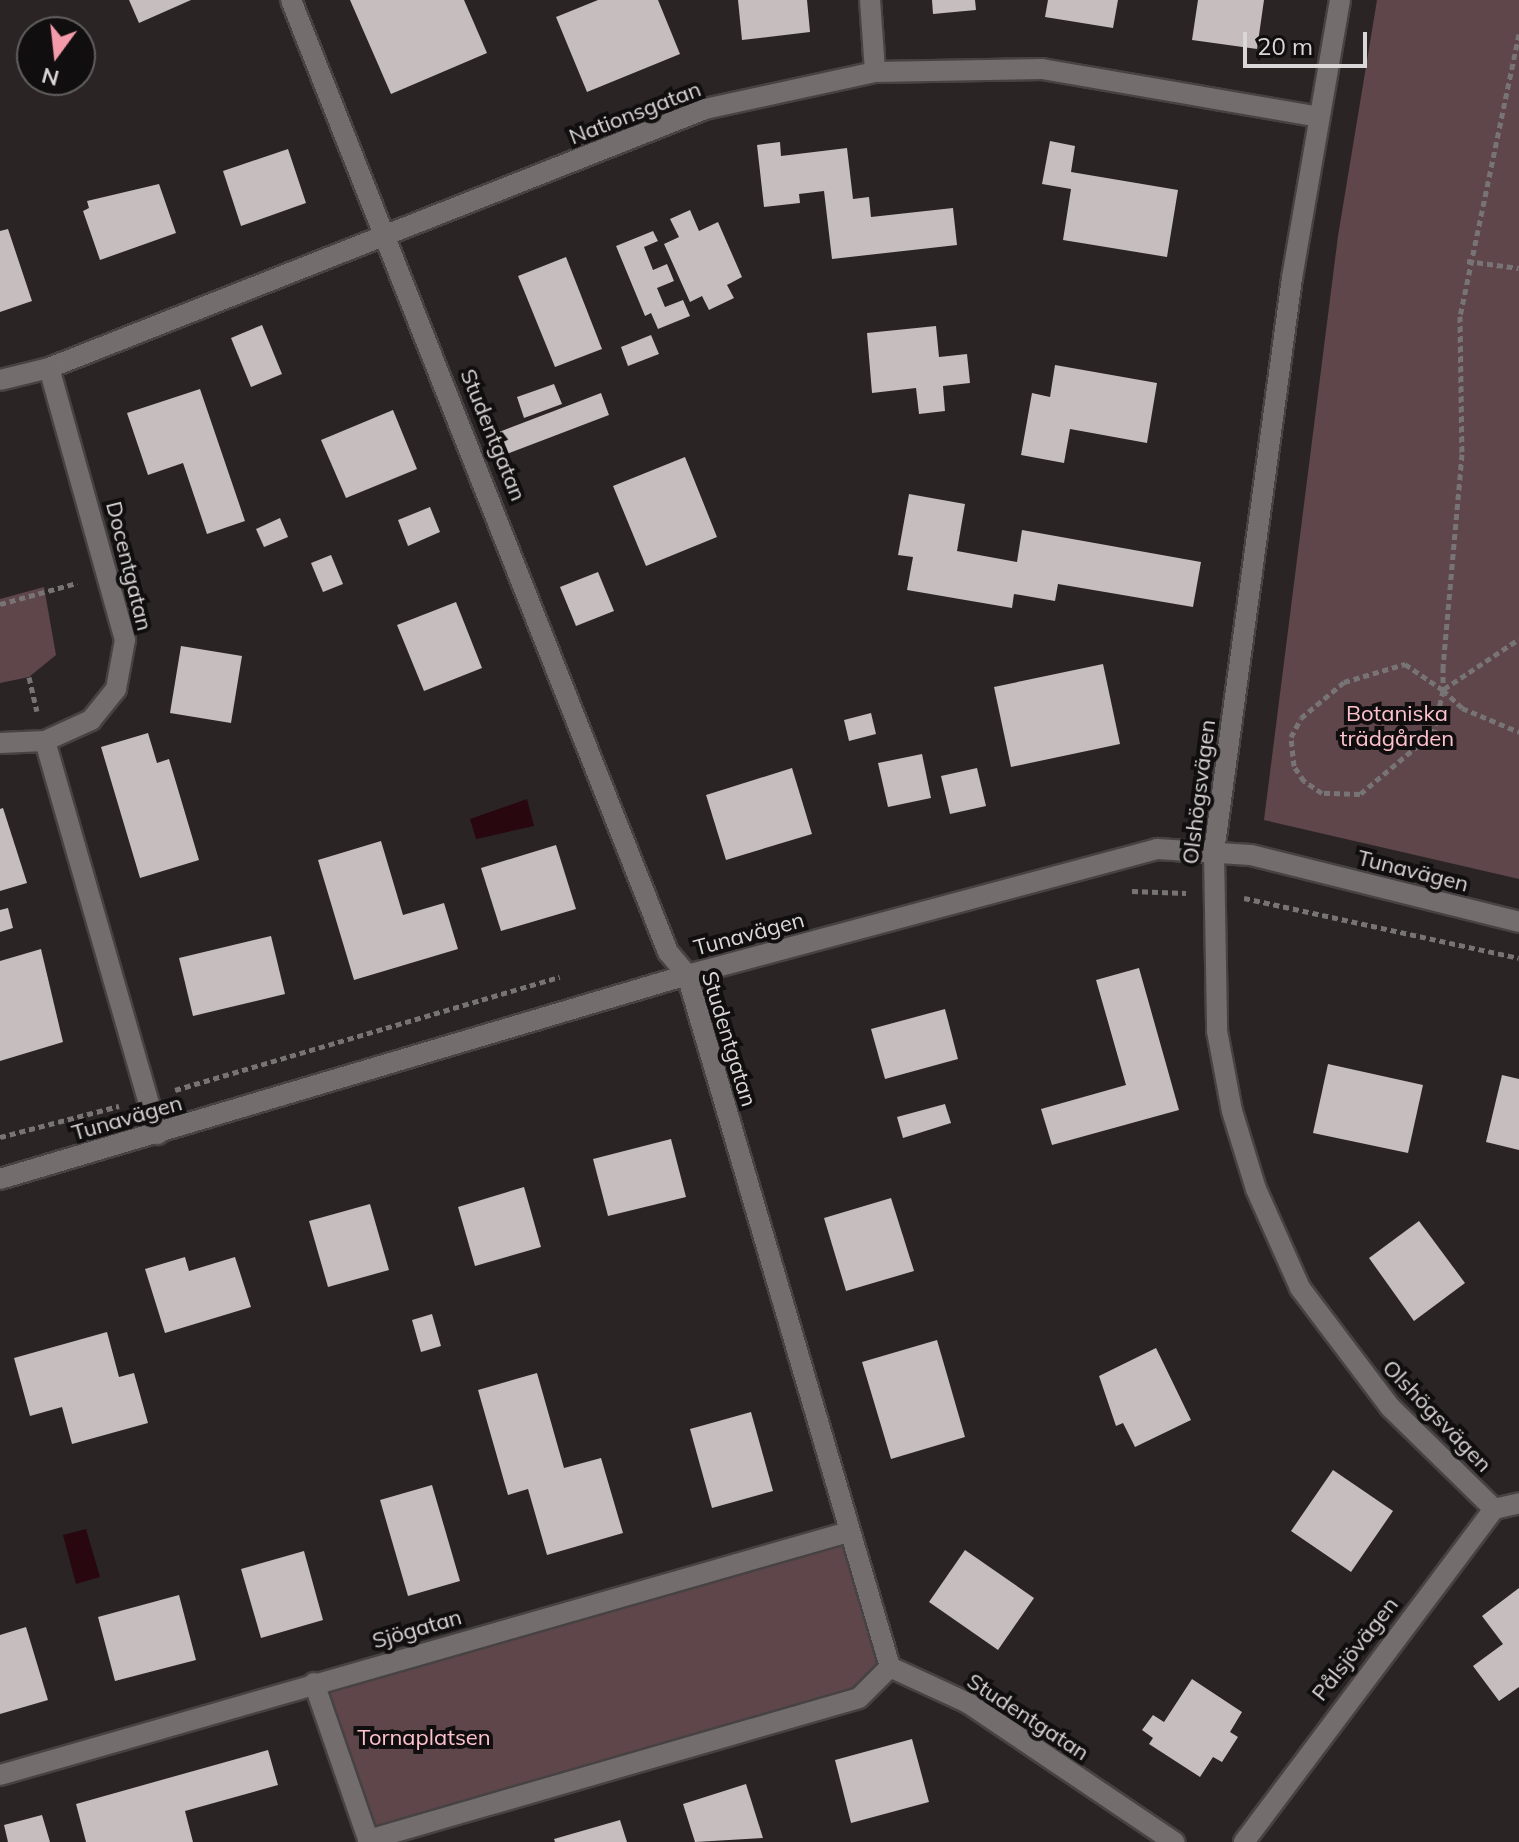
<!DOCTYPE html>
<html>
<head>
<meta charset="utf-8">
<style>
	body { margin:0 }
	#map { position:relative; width:1519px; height:1842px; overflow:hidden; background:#2a2425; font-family:Mulish,sans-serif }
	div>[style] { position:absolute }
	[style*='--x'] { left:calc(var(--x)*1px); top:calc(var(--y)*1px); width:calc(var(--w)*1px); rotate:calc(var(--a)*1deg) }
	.green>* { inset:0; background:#5f464a }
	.water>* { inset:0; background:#28070f }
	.building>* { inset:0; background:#c5bdbe }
	.path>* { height:5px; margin-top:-2.5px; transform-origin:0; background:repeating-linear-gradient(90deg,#787374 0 6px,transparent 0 10px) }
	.roads { filter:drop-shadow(2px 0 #474243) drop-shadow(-2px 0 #474243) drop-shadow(0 2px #474243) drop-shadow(0 -2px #474243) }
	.minor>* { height:20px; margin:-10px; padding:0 10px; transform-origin:10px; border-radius:10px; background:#746d6e }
	.tertiary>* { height:20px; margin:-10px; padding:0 10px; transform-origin:10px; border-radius:10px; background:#746d6e }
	span { translate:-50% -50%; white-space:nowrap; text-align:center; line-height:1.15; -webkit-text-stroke:8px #110e0f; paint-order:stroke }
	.street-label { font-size:22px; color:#dbd7d8 }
	.park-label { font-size:22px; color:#fec2cc }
	.north { position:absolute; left:16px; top:16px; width:80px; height:80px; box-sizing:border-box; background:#110e0f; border:2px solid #625e5f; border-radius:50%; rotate:195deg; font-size:22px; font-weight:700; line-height:32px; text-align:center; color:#dbd7d8 }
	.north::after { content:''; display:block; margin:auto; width:28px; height:36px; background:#f39aab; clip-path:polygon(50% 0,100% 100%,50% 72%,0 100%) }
	.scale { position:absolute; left:1243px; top:32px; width:124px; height:36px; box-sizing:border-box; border:4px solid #dbd7d8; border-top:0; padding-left:10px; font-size:24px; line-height:28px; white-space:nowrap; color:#dbd7d8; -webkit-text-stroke:6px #110e0f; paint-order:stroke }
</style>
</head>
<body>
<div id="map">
	<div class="green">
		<i style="clip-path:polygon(1377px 0,1519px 0,1519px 879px,1264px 820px,1338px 236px)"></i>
		<i style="clip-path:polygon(44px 587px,56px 655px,29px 677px,0 683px,0 599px)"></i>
		<i style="clip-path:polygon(848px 1532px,878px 1626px,879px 1683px,368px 1840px,314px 1683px)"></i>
	</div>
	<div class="water">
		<i style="clip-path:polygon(527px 799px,534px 826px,476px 839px,470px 819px)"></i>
		<i style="clip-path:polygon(86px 1529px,100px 1577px,76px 1584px,63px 1535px)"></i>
	</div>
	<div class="building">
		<i style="clip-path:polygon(129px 0,191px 0,139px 23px)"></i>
		<i style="clip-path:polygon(350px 0,464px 0,487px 53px,391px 94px)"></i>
		<i style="clip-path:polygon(598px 0,658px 0,680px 54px,587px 92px,556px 17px)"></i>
		<i style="clip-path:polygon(738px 0,807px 0,810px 32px,742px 40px)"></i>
		<i style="clip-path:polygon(932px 0,975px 0,976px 10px,933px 14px)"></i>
		<i style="clip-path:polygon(1048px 0,1118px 0,1113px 28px,1045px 17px)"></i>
		<i style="clip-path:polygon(1198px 0,1264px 0,1257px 49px,1192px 40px)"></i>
		<i style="clip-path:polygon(1050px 141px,1075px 146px,1071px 172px,1178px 190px,1167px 257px,1063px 240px,1071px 189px,1042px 184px)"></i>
		<i style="clip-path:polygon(780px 142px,781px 156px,847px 148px,853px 199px,869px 197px,871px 217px,953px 208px,957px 245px,832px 259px,824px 191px,799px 194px,800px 203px,764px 207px,757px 145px)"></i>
		<i style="clip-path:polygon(288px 149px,306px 203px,241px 226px,223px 171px)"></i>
		<i style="clip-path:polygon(159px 184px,176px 233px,100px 260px,83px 211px,89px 208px,87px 201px)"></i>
		<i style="clip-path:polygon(690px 210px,699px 231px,718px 222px,742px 277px,727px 285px,734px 298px,709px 310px,702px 296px,690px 302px,664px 244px,679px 237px,670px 219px)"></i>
		<i style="clip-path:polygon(8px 229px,32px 301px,0 312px,0 231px)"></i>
		<i style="clip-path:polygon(653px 231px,658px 241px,644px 247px,653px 270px,667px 264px,674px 281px,657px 288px,665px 307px,683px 300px,690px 316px,658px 329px,651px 313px,645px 316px,616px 246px)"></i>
		<i style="clip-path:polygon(566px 257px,602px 349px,555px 367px,518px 276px)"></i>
		<i style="clip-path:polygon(262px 325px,282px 374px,251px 387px,231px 338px)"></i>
		<i style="clip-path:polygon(936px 326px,939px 357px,967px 354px,970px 383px,943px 386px,945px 411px,919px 414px,916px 388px,872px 393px,867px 333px)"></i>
		<i style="clip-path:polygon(651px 335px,659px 354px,628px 366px,621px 347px)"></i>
		<i style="clip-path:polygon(1055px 365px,1157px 383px,1147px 443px,1070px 429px,1064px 463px,1021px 455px,1032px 393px,1050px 397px)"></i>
		<i style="clip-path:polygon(554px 384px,562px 404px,524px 418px,517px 397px)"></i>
		<i style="clip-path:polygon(200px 389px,245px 521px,207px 534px,183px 463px,148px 475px,127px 413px)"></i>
		<i style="clip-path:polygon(601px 393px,609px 415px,507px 454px,499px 432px)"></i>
		<i style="clip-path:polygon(393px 410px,417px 469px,346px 498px,321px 440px)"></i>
		<i style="clip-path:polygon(685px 457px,717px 537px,646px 566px,613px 486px)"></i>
		<i style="clip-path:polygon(909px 494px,965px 504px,957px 551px,1017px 562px,1022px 530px,1201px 562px,1193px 607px,1058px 584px,1055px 601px,1014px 594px,1012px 608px,907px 590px,913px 557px,898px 555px)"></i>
		<i style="clip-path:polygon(430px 507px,440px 532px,408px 546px,398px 520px)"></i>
		<i style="clip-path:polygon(280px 518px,288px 537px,264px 547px,256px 529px)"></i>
		<i style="clip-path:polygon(331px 555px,343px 584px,323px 592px,311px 563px)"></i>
		<i style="clip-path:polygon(598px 572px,614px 611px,576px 626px,560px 587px)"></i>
		<i style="clip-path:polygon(456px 602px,482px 668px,424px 691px,397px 625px)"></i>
		<i style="clip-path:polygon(181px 646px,242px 656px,231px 723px,170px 713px)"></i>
		<i style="clip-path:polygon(1103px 664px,1120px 744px,1011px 767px,994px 687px)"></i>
		<i style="clip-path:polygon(871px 713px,876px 734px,849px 741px,844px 720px)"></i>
		<i style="clip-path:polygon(148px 733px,157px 763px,169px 759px,199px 860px,140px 878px,101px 747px)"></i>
		<i style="clip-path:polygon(922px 754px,931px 798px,888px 807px,878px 763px)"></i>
		<i style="clip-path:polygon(792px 768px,812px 834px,726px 860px,706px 795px)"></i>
		<i style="clip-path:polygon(977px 768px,986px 806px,950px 814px,941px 776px)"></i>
		<i style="clip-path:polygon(3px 808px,27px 883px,0 891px,0 809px)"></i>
		<i style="clip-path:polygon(381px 841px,403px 915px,444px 903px,458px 949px,354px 980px,318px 860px)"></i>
		<i style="clip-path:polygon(556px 845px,576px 909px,501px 931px,481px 868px)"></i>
		<i style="clip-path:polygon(8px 908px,13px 928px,0 932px,0 910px)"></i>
		<i style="clip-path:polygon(271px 936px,285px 994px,193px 1016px,179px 958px)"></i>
		<i style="clip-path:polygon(41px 949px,63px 1042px,0 1061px,0 961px)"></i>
		<i style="clip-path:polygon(1139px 968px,1179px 1110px,1052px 1145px,1041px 1109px,1126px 1085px,1096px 980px)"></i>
		<i style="clip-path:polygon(945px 1009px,958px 1059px,885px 1079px,871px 1029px)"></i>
		<i style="clip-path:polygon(1328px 1064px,1423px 1085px,1408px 1153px,1313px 1133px)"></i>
		<i style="clip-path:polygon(1502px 1075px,1519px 1079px,1519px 1150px,1486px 1142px)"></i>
		<i style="clip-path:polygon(945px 1104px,951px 1123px,903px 1138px,897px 1117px)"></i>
		<i style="clip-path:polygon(671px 1139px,686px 1197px,608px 1216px,593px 1159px)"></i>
		<i style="clip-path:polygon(524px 1187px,541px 1247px,475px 1266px,458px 1207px)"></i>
		<i style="clip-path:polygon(891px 1198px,914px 1271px,846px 1291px,824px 1218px)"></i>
		<i style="clip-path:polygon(370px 1204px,389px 1270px,328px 1287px,309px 1221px)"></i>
		<i style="clip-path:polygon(1419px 1221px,1465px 1283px,1414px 1321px,1369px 1258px)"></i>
		<i style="clip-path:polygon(185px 1257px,189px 1271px,235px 1257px,251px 1307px,165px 1333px,145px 1269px)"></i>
		<i style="clip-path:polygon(432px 1314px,441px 1346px,421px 1352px,412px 1320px)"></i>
		<i style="clip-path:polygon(107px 1332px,119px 1377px,134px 1373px,148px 1423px,72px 1444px,62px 1407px,30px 1416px,14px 1358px)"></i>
		<i style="clip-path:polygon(937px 1340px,965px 1437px,891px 1459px,862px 1362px)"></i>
		<i style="clip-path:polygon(1156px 1348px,1191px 1420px,1135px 1447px,1123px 1423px,1116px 1426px,1099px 1376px)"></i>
		<i style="clip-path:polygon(537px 1373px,564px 1468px,601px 1458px,623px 1533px,547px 1555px,528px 1489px,508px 1495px,478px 1390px)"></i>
		<i style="clip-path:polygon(751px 1412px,773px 1491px,712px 1508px,690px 1429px)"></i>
		<i style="clip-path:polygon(1333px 1470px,1393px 1511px,1351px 1572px,1291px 1531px)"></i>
		<i style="clip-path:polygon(432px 1485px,460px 1581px,408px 1596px,380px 1500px)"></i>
		<i style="clip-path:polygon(965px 1550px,1034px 1598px,998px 1650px,929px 1602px)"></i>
		<i style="clip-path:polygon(304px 1551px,323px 1620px,261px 1638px,241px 1569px)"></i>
		<i style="clip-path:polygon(1519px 1588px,1519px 1687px,1499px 1701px,1473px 1666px,1503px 1644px,1482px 1616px)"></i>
		<i style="clip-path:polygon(179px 1595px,196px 1660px,115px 1681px,98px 1617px)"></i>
		<i style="clip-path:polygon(26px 1627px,48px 1700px,0 1714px,0 1635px)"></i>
		<i style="clip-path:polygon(1192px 1679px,1242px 1712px,1230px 1732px,1238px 1737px,1222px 1762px,1213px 1757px,1200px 1777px,1149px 1744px,1153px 1738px,1142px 1730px,1153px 1715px,1164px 1722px)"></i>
		<i style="clip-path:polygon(912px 1739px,929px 1802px,851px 1823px,835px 1760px)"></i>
		<i style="clip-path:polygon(268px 1750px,278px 1785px,185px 1811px,193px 1842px,86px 1842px,76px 1804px)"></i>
		<i style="clip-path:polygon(746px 1784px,763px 1838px,695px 1842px,683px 1804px)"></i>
		<i style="clip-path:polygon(42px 1815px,50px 1842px,8px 1842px,4px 1825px)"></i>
		<i style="clip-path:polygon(620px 1820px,627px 1842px,555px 1842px,554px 1839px)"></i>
	</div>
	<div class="path">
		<i style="--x:1519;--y:34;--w:288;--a:101.8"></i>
		<i style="--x:1460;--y:316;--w:138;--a:89.2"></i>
		<i style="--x:1462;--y:454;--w:214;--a:95.1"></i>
		<i style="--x:1443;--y:667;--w:23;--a:90"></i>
		<i style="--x:1443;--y:690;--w:26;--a:43"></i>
		<i style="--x:1462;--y:708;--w:62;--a:22.8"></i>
		<i style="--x:1467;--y:261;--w:52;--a:7.7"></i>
		<i style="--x:0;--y:604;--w:80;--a:-15.3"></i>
		<i style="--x:1405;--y:664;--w:46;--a:34.4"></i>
		<i style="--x:1443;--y:690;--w:43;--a:102.1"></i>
		<i style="--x:1434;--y:732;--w:97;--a:140"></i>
		<i style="--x:1360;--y:794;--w:38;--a:-178"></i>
		<i style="--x:1322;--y:793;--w:22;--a:-146"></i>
		<i style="--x:1304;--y:781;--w:18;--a:-124"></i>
		<i style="--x:1294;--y:766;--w:29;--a:-96"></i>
		<i style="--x:1291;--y:737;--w:21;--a:-62"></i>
		<i style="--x:1301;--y:718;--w:56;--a:-39.9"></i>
		<i style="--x:1344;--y:682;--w:64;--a:-16.4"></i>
		<i style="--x:29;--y:677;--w:35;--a:77"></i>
		<i style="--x:1444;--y:689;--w:90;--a:-33.7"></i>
		<i style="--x:1132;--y:891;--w:54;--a:2.1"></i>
		<i style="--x:1244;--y:898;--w:281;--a:12.3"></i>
		<i style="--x:175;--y:1090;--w:401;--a:-16.4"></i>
		<i style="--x:0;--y:1137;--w:123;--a:-14.6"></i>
	</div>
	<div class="roads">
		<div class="minor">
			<i style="--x:291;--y:0;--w:1024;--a:68.4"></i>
			<i style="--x:668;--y:952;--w:30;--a:50"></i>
			<i style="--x:687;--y:975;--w:721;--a:73.65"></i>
			<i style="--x:890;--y:1667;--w:86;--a:24.8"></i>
			<i style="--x:968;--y:1703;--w:249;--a:34"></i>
			<i style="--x:870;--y:0;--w:72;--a:86"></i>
			<i style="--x:1340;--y:0;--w:282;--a:99.8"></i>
			<i style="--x:1292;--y:278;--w:579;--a:97.74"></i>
			<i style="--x:1214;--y:852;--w:179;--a:89"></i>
			<i style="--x:1217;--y:1031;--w:81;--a:79.4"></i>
			<i style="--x:1232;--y:1111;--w:82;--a:72.9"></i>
			<i style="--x:1256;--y:1189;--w:108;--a:66"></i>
			<i style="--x:1300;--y:1288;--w:149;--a:52.9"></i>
			<i style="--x:1390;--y:1407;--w:146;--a:44.4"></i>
			<i style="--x:0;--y:380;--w:50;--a:-13.8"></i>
			<i style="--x:49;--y:368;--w:705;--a:-21.54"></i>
			<i style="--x:705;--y:109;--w:174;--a:-12.3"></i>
			<i style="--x:875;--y:72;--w:167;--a:-1"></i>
			<i style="--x:1042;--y:69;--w:281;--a:9.8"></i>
			<i style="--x:45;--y:741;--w:409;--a:74"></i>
			<i style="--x:0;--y:743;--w:45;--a:-2.5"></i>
			<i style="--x:45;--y:741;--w:51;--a:-24.5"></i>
			<i style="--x:91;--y:720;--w:40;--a:-51"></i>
			<i style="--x:116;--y:689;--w:50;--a:-79.6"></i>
			<i style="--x:125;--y:640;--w:282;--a:-105.6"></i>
			<i style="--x:314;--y:1683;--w:168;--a:70.9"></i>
			<i style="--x:0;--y:1775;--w:882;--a:-15.99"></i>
			<i style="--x:368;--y:1840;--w:511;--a:-16.13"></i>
			<i style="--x:859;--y:1698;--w:44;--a:-45"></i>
			<i style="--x:1244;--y:1842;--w:416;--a:-53.1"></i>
			<i style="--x:1494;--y:1509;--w:26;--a:-13"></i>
		</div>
		<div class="tertiary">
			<i style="--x:0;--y:1179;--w:717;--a:-16.54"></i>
			<i style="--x:687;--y:975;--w:487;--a:-15"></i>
			<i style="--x:1157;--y:849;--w:94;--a:3.7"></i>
			<i style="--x:1251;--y:855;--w:276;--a:14"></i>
		</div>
	</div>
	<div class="street-label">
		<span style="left:635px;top:113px;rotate:-21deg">Nationsgatan</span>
		<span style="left:493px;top:435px;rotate:68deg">Studentgatan</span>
		<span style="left:129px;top:566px;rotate:76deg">Docentgatan</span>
		<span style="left:1199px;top:792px;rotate:-83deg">Olshögsvägen</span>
		<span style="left:1413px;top:871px;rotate:14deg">Tunavägen</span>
		<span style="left:749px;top:934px;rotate:-15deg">Tunavägen</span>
		<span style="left:729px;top:1039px;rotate:73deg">Studentgatan</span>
		<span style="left:127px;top:1118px;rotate:-16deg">Tunavägen</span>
		<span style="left:1437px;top:1416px;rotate:46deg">Olshögsvägen</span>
		<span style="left:417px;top:1629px;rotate:-16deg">Sjögatan</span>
		<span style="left:1355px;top:1649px;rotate:-52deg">Pålsjövägen</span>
		<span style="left:1028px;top:1717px;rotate:33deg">Studentgatan</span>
	</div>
	<div class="park-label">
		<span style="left:1397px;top:726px">Botaniska<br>trädgården</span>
		<span style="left:424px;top:1738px">Tornaplatsen</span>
	</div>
	<div class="north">N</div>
	<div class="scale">20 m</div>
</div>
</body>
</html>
